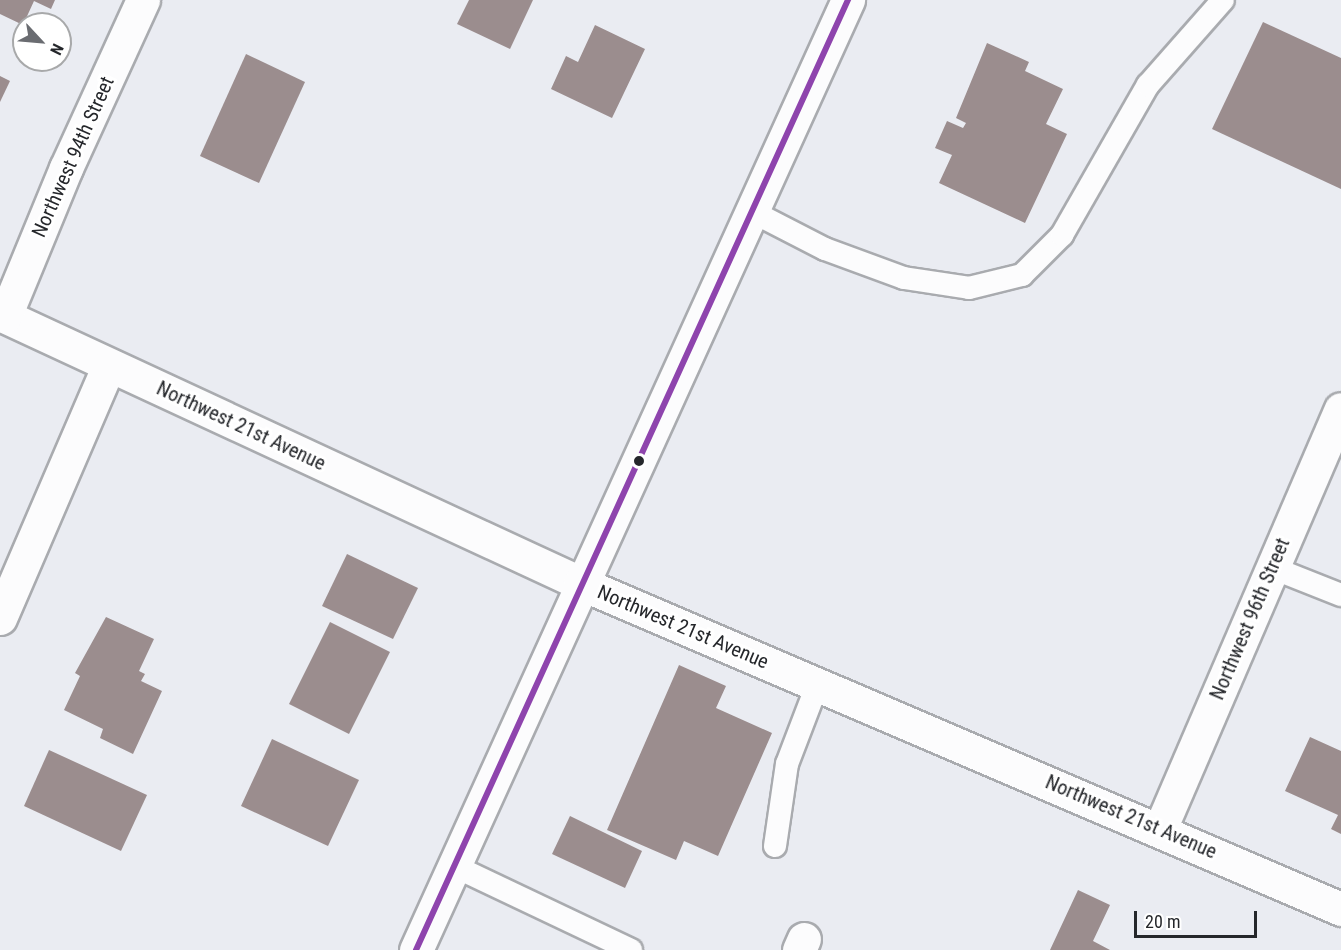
<!DOCTYPE html>
<html>
<head>
<meta charset="utf-8">
<style>
	body { margin:0 }
	#map { position:relative; width:1341px; height:950px; overflow:hidden; background:#eaecf2; font-family:"Roboto Condensed",sans-serif }
	div>[style] { position:absolute }
	[style*='--x'] { left:calc(var(--x)*1px); top:calc(var(--y)*1px); width:calc(var(--w)*1px); rotate:calc(var(--a)*1deg) }
	.building>* { inset:0; background:#9b8d8e }
	.roads { filter:drop-shadow(2px 0 #a9abaf) drop-shadow(-2px 0 #a9abaf) drop-shadow(0 2px #a9abaf) drop-shadow(0 -2px #a9abaf) }
	.lane>* { height:22px; margin:-11px; padding:0 11px; transform-origin:11px; border-radius:11px; background:#fcfcfd }
	.street>* { height:33px; margin:-16.5px; padding:0 16.5px; transform-origin:16.5px; border-radius:16.5px; background:#fcfcfd }
	.secondary>* { height:33px; margin:-16.5px; padding:0 16.5px; transform-origin:16.5px; border-radius:16.5px; background:#fcfcfd }
	.bus-1>* { height:6px; margin:-3px; padding:0 3px; transform-origin:3px; border-radius:3px; background:#8e44ad }
	.dots>* { width:16px; height:16px; translate:-50% -50%; box-sizing:border-box; border:3px solid #fff; border-radius:50% }
	span { translate:-50% -50%; white-space:nowrap; text-align:center; line-height:1.15; -webkit-text-stroke:6px #fff; paint-order:stroke }
	.street-label { font-size:20px; color:#25272b }
	.north { position:absolute; left:12px; top:12px; width:60px; height:60px; box-sizing:border-box; background:#fff; border:2px solid #a8a9aa; border-radius:50%; rotate:116deg; font-size:16px; font-weight:700; line-height:24px; text-align:center; color:#25272b }
	.north::after { content:''; display:block; margin:auto; width:21px; height:27px; background:#6a6c71; clip-path:polygon(50% 0,100% 100%,50% 72%,0 100%) }
	.scale { position:absolute; left:1134px; top:911px; width:123px; height:27px; box-sizing:border-box; border:3px solid #25272b; border-top:0; padding-left:8px; font-size:18px; line-height:21px; white-space:nowrap; color:#25272b; -webkit-text-stroke:4px #fff; paint-order:stroke }
</style>
</head>
<body>
<div id="map">
	<div class="building">
		<i style="clip-path:polygon(0 0,55px 0,51px 9px,34px 1px,23px 25px,0 14px)"></i>
		<i style="clip-path:polygon(469px 0,533px 0,510px 49px,457px 24px)"></i>
		<i style="clip-path:polygon(1263px 22px,1341px 58px,1341px 189px,1212px 129px)"></i>
		<i style="clip-path:polygon(595px 25px,645px 49px,612px 118px,551px 89px,566px 56px,578px 62px)"></i>
		<i style="clip-path:polygon(987px 43px,1029px 62px,1025px 71px,1063px 89px,1046px 124px,1067px 134px,1025px 223px,939px 183px,952px 155px,935px 148px,947px 121px,963px 128px,966px 123px,956px 118px)"></i>
		<i style="clip-path:polygon(246px 54px,305px 82px,259px 183px,200px 156px)"></i>
		<i style="clip-path:polygon(0 76px,10px 81px,0 102px)"></i>
		<i style="clip-path:polygon(347px 554px,418px 588px,393px 639px,322px 606px)"></i>
		<i style="clip-path:polygon(106px 617px,154px 639px,139px 671px,145px 674px,141px 681px,162px 691px,133px 754px,100px 738px,103px 729px,64px 710px,80px 676px,75px 673px)"></i>
		<i style="clip-path:polygon(330px 622px,390px 652px,349px 734px,289px 704px)"></i>
		<i style="clip-path:polygon(679px 665px,726px 686px,716px 708px,772px 733px,718px 856px,684px 841px,676px 860px,607px 830px)"></i>
		<i style="clip-path:polygon(1310px 737px,1341px 751px,1341px 834px,1331px 829px,1338px 815px,1285px 791px)"></i>
		<i style="clip-path:polygon(272px 739px,359px 780px,328px 846px,241px 806px)"></i>
		<i style="clip-path:polygon(49px 750px,147px 795px,121px 851px,24px 806px)"></i>
		<i style="clip-path:polygon(570px 816px,642px 851px,625px 888px,552px 854px)"></i>
		<i style="clip-path:polygon(1078px 890px,1110px 905px,1093px 941px,1110px 950px,1050px 950px)"></i>
	</div>
	<div class="roads">
		<div class="lane">
			<i style="--x:751;--y:211;--w:83;--a:27.2"></i>
			<i style="--x:825;--y:249;--w:84;--a:20.2"></i>
			<i style="--x:904;--y:278;--w:66;--a:8.7"></i>
			<i style="--x:969;--y:288;--w:55;--a:-13.8"></i>
			<i style="--x:1022;--y:275;--w:57;--a:-45"></i>
			<i style="--x:1062;--y:235;--w:173;--a:-60.2"></i>
			<i style="--x:1148;--y:85;--w:113;--a:-48.6"></i>
			<i style="--x:1273;--y:568;--w:73;--a:21.7"></i>
			<i style="--x:775;--y:846;--w:83;--a:-81.7"></i>
			<i style="--x:787;--y:764;--w:87;--a:-69.1"></i>
			<i style="--x:454;--y:866;--w:196;--a:25.4"></i>
		</div>
		<div class="street">
			<i style="--x:0;--y:314;--w:639;--a:24.88"></i>
			<i style="--x:580;--y:583;--w:828;--a:23.19"></i>
			<i style="--x:5;--y:316;--w:160;--a:-67.6"></i>
			<i style="--x:66;--y:168;--w:185;--a:-65.4"></i>
			<i style="--x:0;--y:618;--w:275;--a:-66.7"></i>
			<i style="--x:1160;--y:829;--w:457;--a:-66.7"></i>
			<i style="--x:799;--y:950;--w:12;--a:-66"></i>
		</div>
		<div class="secondary">
			<i style="--x:416;--y:950;--w:1044;--a:-65.55"></i>
		</div>
	</div>
	<div class="bus-1">
		<i style="--x:416;--y:950;--w:1044;--a:-65.55"></i>
	</div>
	<div class="dots">
		<i style="left:639px;top:461px;background:#25272b"></i>
	</div>
	<div class="street-label">
		<span style="left:73px;top:157px;rotate:-66deg">Northwest 94th Street</span>
		<span style="left:241px;top:426px;rotate:25deg">Northwest 21st Avenue</span>
		<span style="left:1250px;top:619px;rotate:-67deg">Northwest 96th Street</span>
		<span style="left:683px;top:627px;rotate:23deg">Northwest 21st Avenue</span>
		<span style="left:1131px;top:817px;rotate:23deg">Northwest 21st Avenue</span>
	</div>
	<div class="north">N</div>
	<div class="scale">20 m</div>
</div>
</body>
</html>
